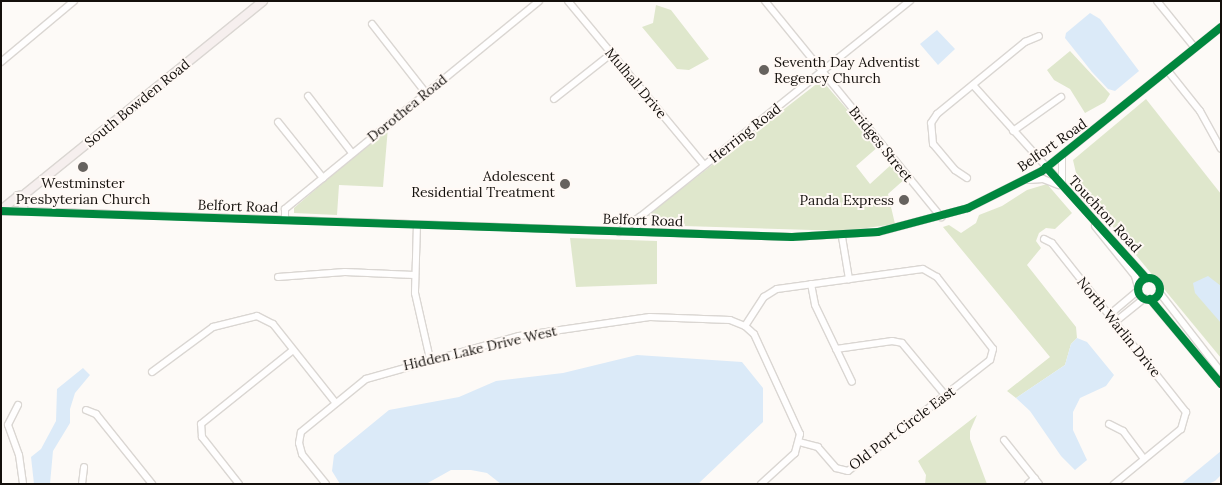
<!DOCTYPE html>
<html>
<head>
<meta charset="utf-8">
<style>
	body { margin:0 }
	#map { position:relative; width:1222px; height:485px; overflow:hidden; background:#fdfaf7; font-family:Lora,serif }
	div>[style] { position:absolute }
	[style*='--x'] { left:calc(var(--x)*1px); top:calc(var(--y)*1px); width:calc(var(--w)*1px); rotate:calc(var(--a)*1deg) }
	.green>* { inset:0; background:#dfe7cc }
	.water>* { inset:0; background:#dbeaf8 }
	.roads { filter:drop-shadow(1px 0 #dad6d2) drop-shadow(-1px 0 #dad6d2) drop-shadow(0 1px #dad6d2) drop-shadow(0 -1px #dad6d2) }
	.minor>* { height:6px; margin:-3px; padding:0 3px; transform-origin:3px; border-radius:3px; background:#fffefe }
	.minor>.ring { margin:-3px; padding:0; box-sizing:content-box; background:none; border:6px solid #fffefe; border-radius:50% }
	.major>* { height:8px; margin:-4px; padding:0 4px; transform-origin:4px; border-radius:4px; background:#f6efee }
	.cycleway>* { height:8px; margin:-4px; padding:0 4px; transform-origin:4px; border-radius:4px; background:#00873e }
	.cycleway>.ring { margin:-4px; padding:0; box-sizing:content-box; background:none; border:8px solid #00873e; border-radius:50% }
	.dots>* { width:14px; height:14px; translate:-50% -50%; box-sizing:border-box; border:2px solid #fff9f5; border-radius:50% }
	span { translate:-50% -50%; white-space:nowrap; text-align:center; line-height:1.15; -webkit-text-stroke:4px #fff9f5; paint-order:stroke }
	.poi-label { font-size:14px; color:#14100c }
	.left { translate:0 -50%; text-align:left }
	.right { translate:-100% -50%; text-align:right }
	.street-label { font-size:14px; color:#14100c }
	.frame { position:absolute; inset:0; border:2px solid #14100c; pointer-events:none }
</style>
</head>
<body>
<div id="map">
	<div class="green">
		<i style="clip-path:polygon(656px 5px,671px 10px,709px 59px,689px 70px,677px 69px,642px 27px,653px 23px)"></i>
		<i style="clip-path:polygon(1070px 51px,1110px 94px,1105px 102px,1085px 113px,1070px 89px,1054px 80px,1047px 70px)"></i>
		<i style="clip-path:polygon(819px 82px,825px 84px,879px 146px,856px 166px,870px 184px,893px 163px,906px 178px,888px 194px,895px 224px,845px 231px,652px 225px,649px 214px)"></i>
		<i style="clip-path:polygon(1146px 99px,1221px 194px,1221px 358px,1079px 186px,1073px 160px)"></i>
		<i style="clip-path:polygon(388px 127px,383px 187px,339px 185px,337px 215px,294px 213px,294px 208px)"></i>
		<i style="clip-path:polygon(1047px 184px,1072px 213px,1055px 229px,1046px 228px,1039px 233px,1036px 241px,1041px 248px,1027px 265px,1076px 327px,1077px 338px,1071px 344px,1065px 365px,1016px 398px,1007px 391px,1050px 357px,943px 227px,949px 225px,961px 233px,976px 223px,979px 215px,1002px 206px,1027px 190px)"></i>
		<i style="clip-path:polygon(570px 238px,657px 241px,657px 284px,576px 287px)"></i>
		<i style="clip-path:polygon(977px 415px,970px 431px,970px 439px,987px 484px,925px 484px,926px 475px,918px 461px)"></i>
	</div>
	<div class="water">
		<i style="clip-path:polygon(1090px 13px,1100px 19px,1139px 71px,1115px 91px,1108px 89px,1092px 72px,1065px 38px,1066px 33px)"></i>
		<i style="clip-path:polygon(937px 30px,955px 49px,938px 65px,920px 44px)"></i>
		<i style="clip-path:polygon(1208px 276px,1221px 286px,1221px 323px,1195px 293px,1193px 283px)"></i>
		<i style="clip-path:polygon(1077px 338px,1087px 342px,1114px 375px,1106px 386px,1080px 398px,1073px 412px,1073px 430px,1087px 460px,1075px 470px,1061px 456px,1030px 411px,1016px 398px,1065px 365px,1071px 344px)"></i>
		<i style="clip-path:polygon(637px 355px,742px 362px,763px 388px,763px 422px,698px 484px,501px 484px,487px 473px,471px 470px,451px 470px,426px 484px,340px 484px,332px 471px,334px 455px,389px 410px,459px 397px,496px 381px,563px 373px)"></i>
		<i style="clip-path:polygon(83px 368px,90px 375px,75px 393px,70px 409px,70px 423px,53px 451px,50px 484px,34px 484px,31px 457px,41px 449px,56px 421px,57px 389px)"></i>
		<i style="clip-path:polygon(1221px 451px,1221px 475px,1215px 481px,1208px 484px,1181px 484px)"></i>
	</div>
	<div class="roads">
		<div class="minor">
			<i style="--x:568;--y:1;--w:213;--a:50.3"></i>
			<i style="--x:765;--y:1;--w:279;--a:50.8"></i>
			<i style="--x:1157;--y:1;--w:60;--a:51"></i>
			<i style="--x:372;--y:24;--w:88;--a:52"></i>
			<i style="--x:1;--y:62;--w:95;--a:-39.9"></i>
			<i style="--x:1168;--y:71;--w:51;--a:51.3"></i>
			<i style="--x:1200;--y:111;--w:43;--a:61.1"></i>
			<i style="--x:973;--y:85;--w:259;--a:48.1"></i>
			<i style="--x:308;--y:96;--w:72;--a:52.3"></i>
			<i style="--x:554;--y:99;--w:74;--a:-38.4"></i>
			<i style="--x:278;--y:122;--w:72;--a:51.2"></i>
			<i style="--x:1013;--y:131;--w:59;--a:-35.3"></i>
			<i style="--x:1062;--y:156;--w:29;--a:90"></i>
			<i style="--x:967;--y:178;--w:14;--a:-146"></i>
			<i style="--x:955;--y:170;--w:34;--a:-130"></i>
			<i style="--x:933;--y:144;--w:21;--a:-95"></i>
			<i style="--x:931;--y:123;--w:11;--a:-56"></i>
			<i style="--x:937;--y:114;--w:114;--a:-39.3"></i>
			<i style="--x:1025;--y:42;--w:15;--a:-23"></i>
			<i style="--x:1028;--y:180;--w:15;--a:-4"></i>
			<i style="--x:1043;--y:179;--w:17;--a:21"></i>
			<i style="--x:22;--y:211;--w:770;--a:1.93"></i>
			<i style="--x:792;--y:237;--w:86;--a:-3.3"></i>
			<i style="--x:878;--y:232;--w:93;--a:-14.9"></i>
			<i style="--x:968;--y:208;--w:83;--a:-26.6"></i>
			<i style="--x:1042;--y:171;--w:230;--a:-38.8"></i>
			<i style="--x:285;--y:220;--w:11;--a:-90"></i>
			<i style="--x:285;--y:209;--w:328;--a:-39.3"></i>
			<i style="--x:417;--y:224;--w:69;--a:91.7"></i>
			<i style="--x:415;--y:293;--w:68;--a:77.2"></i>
			<i style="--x:1095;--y:226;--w:64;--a:51.3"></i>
			<i style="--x:1135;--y:276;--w:11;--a:75"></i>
			<i style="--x:619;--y:232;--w:26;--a:-36"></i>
			<i style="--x:635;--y:232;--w:16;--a:-72"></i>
			<i style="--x:640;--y:217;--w:346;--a:-38.7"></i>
			<i style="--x:842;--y:237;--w:43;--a:80.5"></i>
			<i style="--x:1044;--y:239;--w:9;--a:27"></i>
			<i style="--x:1052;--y:243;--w:216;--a:51.6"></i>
			<i style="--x:1186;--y:412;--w:18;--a:106"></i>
			<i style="--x:1181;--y:429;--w:87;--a:140.6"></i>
			<i style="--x:278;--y:277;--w:67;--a:-4.3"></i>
			<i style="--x:345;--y:272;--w:69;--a:2.5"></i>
			<i class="ring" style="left:1138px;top:278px;width:16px;height:16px"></i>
			<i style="--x:811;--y:284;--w:21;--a:79"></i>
			<i style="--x:815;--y:305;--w:85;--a:64.3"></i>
			<i style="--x:1159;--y:292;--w:101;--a:52.2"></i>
			<i style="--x:1150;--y:299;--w:111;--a:50.1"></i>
			<i style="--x:1109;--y:315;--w:38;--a:-40"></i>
			<i style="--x:1115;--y:322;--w:38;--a:-39"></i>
			<i style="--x:745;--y:326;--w:35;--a:-57"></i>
			<i style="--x:764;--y:297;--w:15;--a:-32"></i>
			<i style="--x:777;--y:289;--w:147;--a:-7.8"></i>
			<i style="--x:923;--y:269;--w:16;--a:30"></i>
			<i style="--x:937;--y:277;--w:91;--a:52.1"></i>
			<i style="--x:993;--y:349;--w:11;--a:105"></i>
			<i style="--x:990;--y:360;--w:180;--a:142"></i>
			<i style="--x:848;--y:471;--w:12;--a:-166"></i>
			<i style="--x:836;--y:468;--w:28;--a:-131"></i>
			<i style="--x:818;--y:447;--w:20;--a:-165"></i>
			<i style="--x:836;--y:349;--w:57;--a:-8.1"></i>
			<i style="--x:892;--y:341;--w:10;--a:11"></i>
			<i style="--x:902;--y:343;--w:69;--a:50.3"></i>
			<i style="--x:152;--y:372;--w:76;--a:-36.4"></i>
			<i style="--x:213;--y:327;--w:45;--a:-14"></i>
			<i style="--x:257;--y:316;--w:18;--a:27"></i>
			<i style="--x:273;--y:324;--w:100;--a:51.5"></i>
			<i style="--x:18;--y:405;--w:22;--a:117"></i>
			<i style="--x:8;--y:425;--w:32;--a:70"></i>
			<i style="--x:19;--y:455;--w:29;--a:82"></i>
			<i style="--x:86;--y:410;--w:11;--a:22"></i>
			<i style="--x:96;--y:414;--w:90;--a:51.3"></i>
			<i style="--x:1109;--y:424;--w:16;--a:27"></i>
			<i style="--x:1123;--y:431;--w:35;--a:53"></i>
			<i style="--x:1004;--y:440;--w:56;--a:51.5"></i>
			<i style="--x:82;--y:484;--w:17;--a:-83"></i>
			<i style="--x:239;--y:484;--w:60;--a:-128.2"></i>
			<i style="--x:202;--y:437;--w:13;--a:-94"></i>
			<i style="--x:201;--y:424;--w:118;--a:-38.8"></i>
			<i style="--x:326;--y:484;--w:38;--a:-129"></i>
			<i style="--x:302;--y:454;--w:11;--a:-105"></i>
			<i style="--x:299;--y:443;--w:11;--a:-80"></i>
			<i style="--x:301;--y:432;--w:84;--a:-39.2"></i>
			<i style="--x:366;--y:379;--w:159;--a:-15.7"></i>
			<i style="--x:519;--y:336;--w:132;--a:-8.3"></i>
			<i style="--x:650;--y:317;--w:80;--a:2.1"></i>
			<i style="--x:730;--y:320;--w:16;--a:22"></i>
			<i style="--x:745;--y:326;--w:12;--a:42"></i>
			<i style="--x:754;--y:334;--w:110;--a:65.3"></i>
			<i style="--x:800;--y:434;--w:20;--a:105"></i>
			<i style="--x:795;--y:453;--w:46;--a:137.6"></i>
			<i style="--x:1028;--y:484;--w:9;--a:-41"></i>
		</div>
		<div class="major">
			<i style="--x:1;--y:210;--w:22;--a:-39"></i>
			<i style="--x:18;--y:196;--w:6;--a:-9"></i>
			<i style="--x:1;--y:211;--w:21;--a:0"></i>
			<i style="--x:22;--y:211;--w:18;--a:-77"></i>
			<i style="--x:26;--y:193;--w:305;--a:-39"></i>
		</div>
	</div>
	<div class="cycleway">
		<i style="--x:1046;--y:167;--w:149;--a:48"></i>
		<i style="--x:1;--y:211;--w:791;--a:1.88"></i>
		<i style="--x:792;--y:237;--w:86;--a:-3.3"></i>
		<i style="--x:878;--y:232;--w:93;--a:-14.9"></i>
		<i style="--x:968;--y:208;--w:83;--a:-26.6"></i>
		<i style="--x:1042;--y:171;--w:230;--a:-38.8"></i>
		<i class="ring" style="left:1138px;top:278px;width:14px;height:14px"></i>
		<i style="--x:1150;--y:299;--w:111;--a:50.1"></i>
	</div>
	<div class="dots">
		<i style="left:764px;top:70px;background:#66625e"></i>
		<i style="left:83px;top:167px;background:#66625e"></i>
		<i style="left:565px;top:184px;background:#66625e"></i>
		<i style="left:904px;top:200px;background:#66625e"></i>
	</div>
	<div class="poi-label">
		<span class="left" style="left:774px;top:70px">Seventh Day Adventist<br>Regency Church</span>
		<span class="right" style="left:555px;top:184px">Adolescent<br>Residential Treatment</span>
		<span style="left:83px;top:191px">Westminster<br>Presbyterian Church</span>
		<span class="right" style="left:894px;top:200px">Panda Express</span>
	</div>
	<div class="street-label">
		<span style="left:636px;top:83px;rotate:50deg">Mulhall Drive</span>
		<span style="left:137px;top:103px;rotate:-39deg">South Bowden Road</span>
		<span style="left:407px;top:108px;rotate:-39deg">Dorothea Road</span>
		<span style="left:745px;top:133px;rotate:-38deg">Herring Road</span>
		<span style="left:881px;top:144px;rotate:51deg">Bridges Street</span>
		<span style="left:1052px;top:145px;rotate:-35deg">Belfort Road</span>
		<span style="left:238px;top:206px;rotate:2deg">Belfort Road</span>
		<span style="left:1105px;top:214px;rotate:47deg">Touchton Road</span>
		<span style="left:643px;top:220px;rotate:2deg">Belfort Road</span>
		<span style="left:1119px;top:327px;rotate:51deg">North Warlin Drive</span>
		<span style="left:480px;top:348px;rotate:-13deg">Hidden Lake Drive West</span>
		<span style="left:902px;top:428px;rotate:-37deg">Old Port Circle East</span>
	</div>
	<div class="frame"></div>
</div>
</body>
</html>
